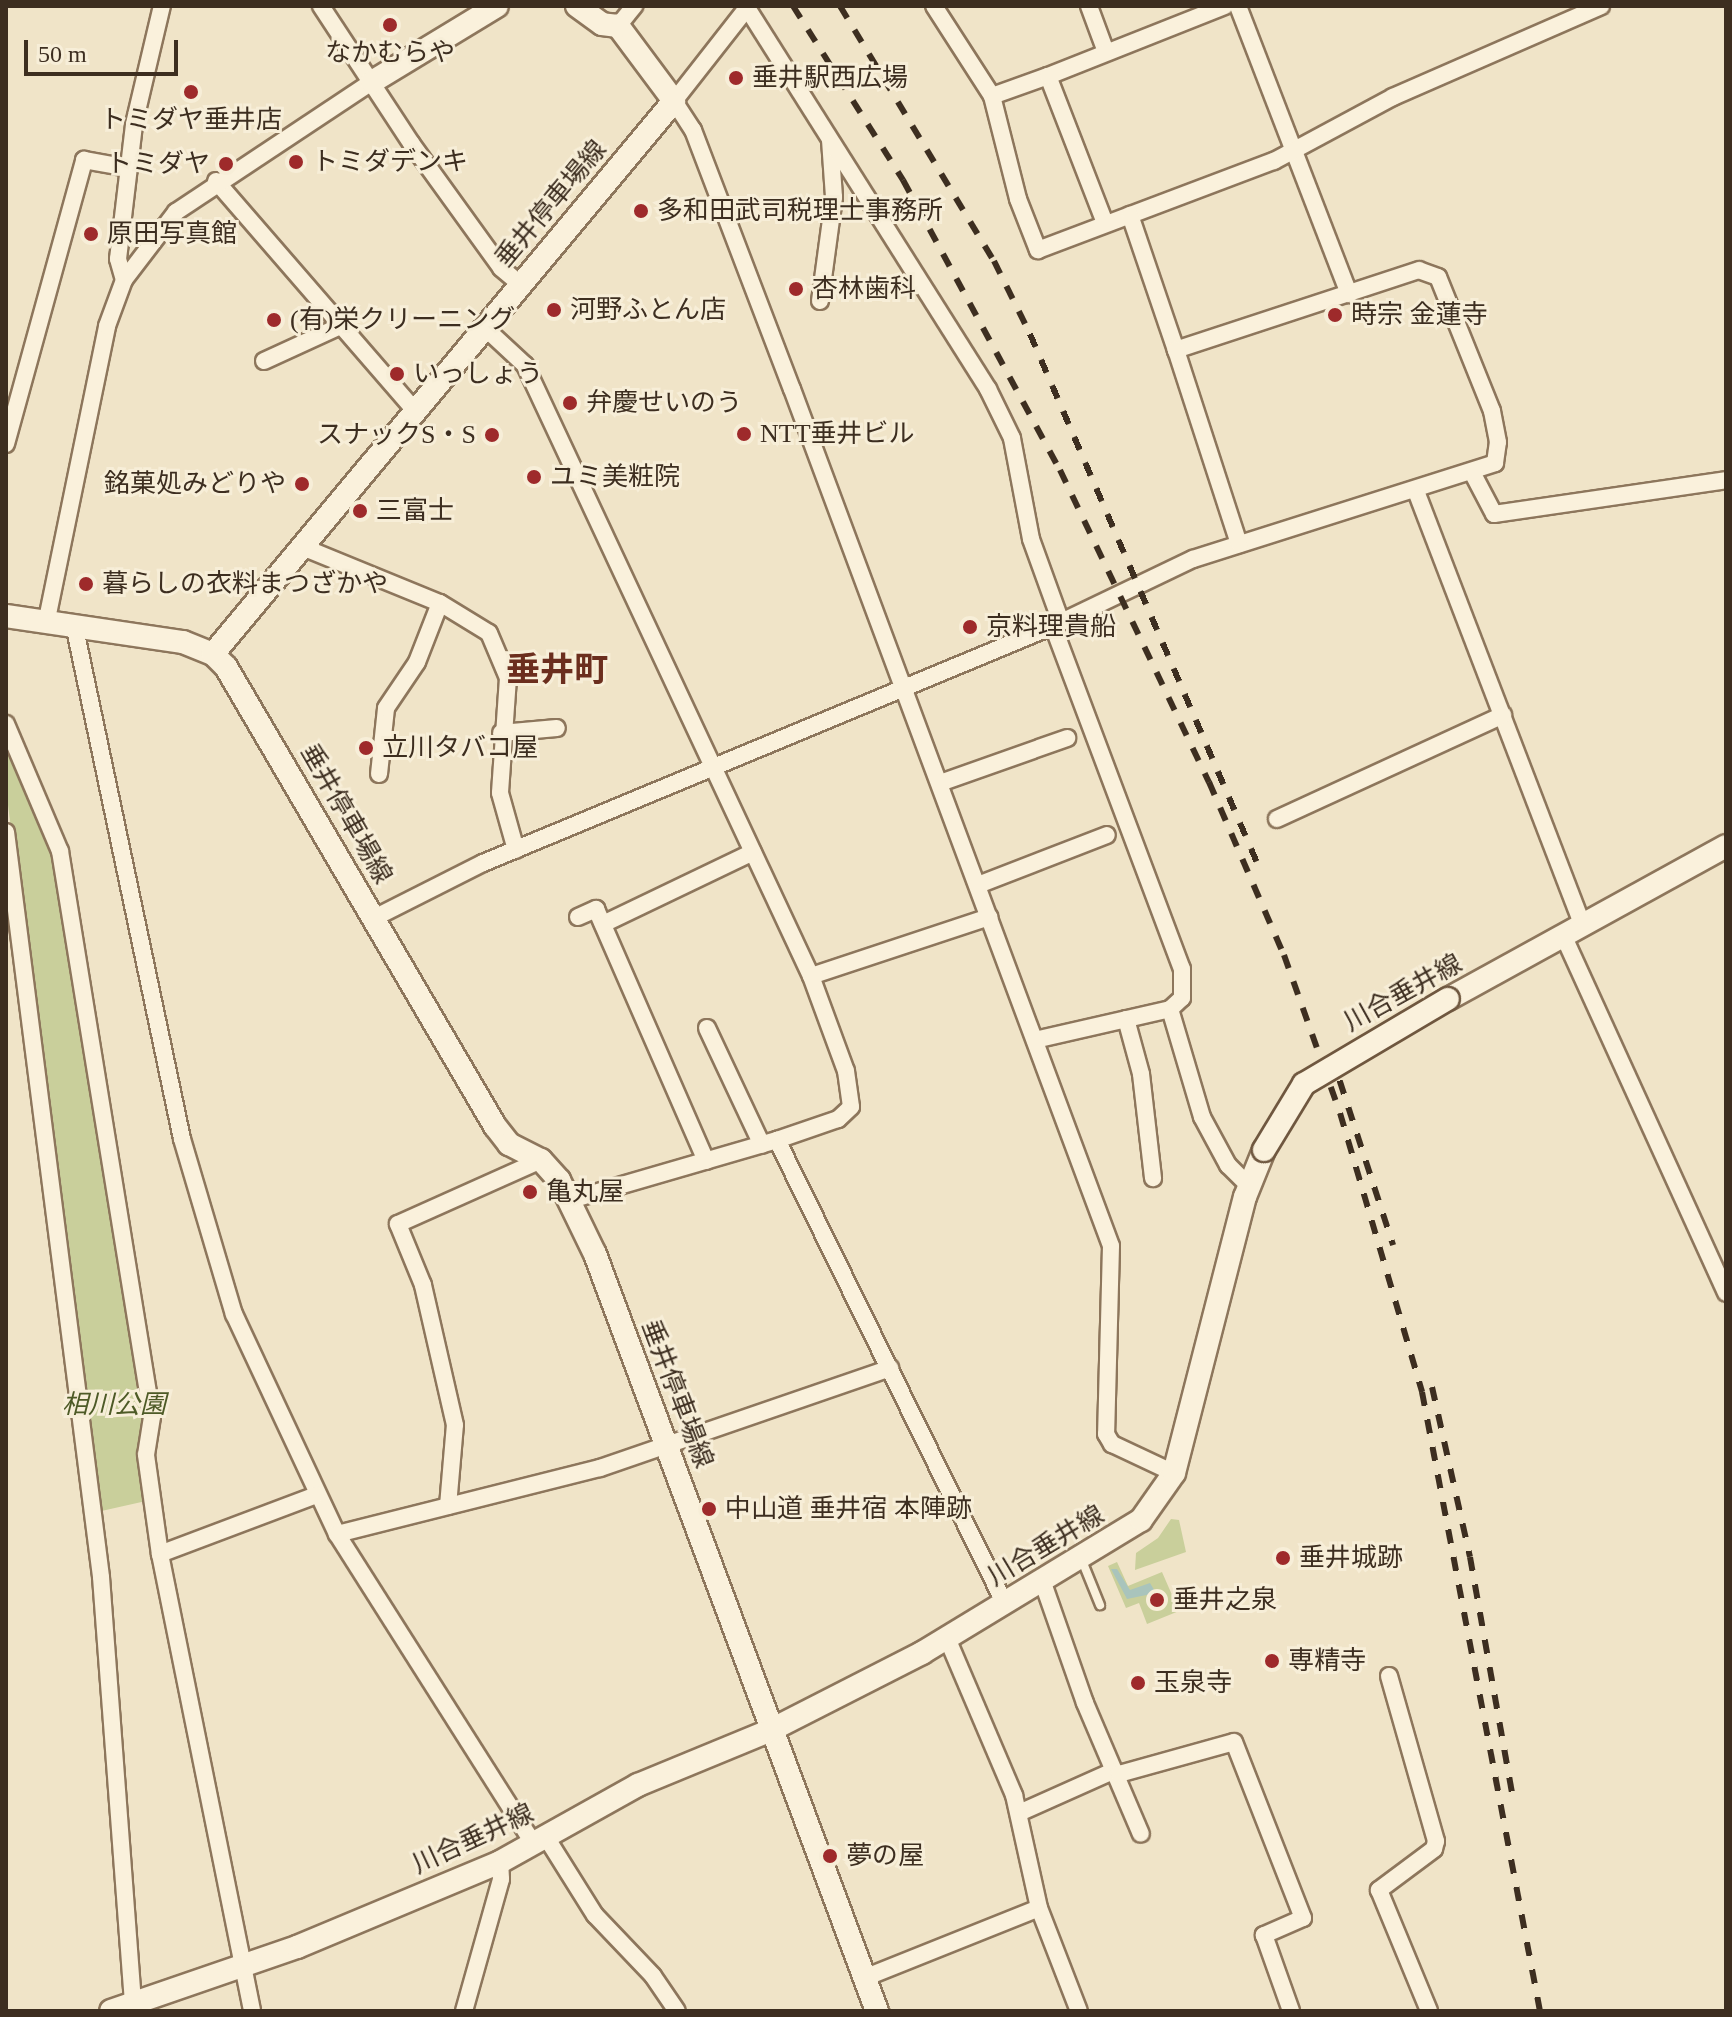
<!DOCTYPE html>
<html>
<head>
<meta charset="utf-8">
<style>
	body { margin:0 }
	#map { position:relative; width:1732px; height:2017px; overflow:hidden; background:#f0e4c8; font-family:"Times New Roman","Noto Sans JP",serif }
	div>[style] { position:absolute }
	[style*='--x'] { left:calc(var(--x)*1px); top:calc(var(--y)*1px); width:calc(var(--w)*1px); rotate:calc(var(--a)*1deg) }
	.green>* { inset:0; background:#c9cf9b }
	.water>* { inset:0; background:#a9c4bc }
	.roads { filter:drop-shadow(2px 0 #8d765c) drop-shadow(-2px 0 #8d765c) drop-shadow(0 2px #8d765c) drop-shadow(0 -2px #8d765c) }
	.lane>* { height:8px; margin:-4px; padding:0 4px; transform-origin:4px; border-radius:4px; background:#faf1dc }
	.street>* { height:16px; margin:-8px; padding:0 8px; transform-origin:8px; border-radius:8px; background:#faf1dc }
	.secondary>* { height:22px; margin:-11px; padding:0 11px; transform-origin:11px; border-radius:11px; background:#faf1dc }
	.rail>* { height:6px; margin-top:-3px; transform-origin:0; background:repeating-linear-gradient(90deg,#3d2e20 0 14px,transparent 0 28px) }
	.bridges { filter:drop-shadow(2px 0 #6f573f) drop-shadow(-2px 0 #6f573f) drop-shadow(0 2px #6f573f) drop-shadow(0 -2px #6f573f) }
	.secondary-bridge>* { height:22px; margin:-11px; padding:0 11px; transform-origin:11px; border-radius:11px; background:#faf1dc }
	.dots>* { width:22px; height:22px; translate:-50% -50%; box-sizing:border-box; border:4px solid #f7eed8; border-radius:50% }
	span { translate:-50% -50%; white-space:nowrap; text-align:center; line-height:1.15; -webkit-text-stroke:6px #f7eed8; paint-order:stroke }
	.poi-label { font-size:26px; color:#3d2e20 }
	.left { translate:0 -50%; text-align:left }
	.right { translate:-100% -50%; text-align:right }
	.street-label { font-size:26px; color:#3d2e20 }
	.park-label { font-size:26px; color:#4d5a26; font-style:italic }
	.district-label { font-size:34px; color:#6b2e1e; font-weight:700 }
	.frame { position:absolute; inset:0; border:8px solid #3d2e20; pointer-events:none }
	.scale { position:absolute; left:24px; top:40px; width:154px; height:36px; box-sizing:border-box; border:4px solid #3d2e20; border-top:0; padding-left:10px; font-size:24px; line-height:28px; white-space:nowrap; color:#3d2e20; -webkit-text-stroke:6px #f7eed8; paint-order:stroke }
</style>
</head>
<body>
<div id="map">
	<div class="green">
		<i style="clip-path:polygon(6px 743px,59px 856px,144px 1408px,138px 1456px,146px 1501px,97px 1512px,6px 789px)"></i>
		<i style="clip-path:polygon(1171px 1519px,1179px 1520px,1186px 1552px,1135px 1570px,1136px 1553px,1158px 1538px)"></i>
		<i style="clip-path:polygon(1117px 1562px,1128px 1586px,1162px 1572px,1179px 1611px,1147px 1624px,1139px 1603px,1126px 1608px,1108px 1566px)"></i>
	</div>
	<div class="water">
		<i style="clip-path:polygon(1111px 1569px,1117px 1569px,1130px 1590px,1150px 1583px,1156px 1593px,1127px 1599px)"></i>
	</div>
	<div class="roads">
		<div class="lane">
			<i style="--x:1081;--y:1558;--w:51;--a:68"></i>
		</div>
		<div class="street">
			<i style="--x:321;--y:6;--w:164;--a:56.7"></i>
			<i style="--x:411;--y:143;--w:154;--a:54.2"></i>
			<i style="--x:501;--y:268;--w:25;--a:40"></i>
			<i style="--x:934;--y:6;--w:107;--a:57.2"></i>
			<i style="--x:992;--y:96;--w:59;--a:-19.7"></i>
			<i style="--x:1048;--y:76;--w:158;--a:68.8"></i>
			<i style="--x:1089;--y:6;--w:49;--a:69.7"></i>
			<i style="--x:1238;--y:6;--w:309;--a:68.9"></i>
			<i style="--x:618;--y:26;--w:26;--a:-51"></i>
			<i style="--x:1048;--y:76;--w:190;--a:-21.6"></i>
			<i style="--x:992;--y:96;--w:106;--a:75.8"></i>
			<i style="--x:1018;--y:199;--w:55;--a:68.6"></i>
			<i style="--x:1038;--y:250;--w:252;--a:-20.7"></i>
			<i style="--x:1274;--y:161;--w:135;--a:-28.3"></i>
			<i style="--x:1393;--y:97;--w:227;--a:-23.6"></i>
			<i style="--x:216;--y:181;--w:304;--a:49.1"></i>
			<i style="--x:1130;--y:215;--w:143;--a:71.2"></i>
			<i style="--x:124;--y:280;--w:22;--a:-106"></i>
			<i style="--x:118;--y:259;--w:136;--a:-83.2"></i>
			<i style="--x:134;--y:124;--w:121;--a:-76.7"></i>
			<i style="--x:820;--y:301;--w:105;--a:-82.3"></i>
			<i style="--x:834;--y:197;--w:57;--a:-94"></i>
			<i style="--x:484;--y:327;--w:56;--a:42.8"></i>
			<i style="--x:525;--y:365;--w:675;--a:64.92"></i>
			<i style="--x:811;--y:976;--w:101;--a:69.8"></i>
			<i style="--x:846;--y:1071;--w:36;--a:82"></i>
			<i style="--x:851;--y:1107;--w:18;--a:137"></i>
			<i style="--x:838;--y:1119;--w:65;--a:161"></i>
			<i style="--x:777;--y:1140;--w:216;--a:163.8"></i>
			<i style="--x:264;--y:361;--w:81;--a:-24.7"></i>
			<i style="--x:6;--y:444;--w:295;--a:-74.6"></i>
			<i style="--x:84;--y:160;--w:46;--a:10.1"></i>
			<i style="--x:1473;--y:474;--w:45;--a:62.3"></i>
			<i style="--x:1494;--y:514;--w:234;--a:-8.3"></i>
			<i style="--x:1416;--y:491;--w:466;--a:69"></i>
			<i style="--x:300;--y:546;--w:151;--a:22.2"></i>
			<i style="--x:440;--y:603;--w:57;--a:31.5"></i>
			<i style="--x:489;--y:633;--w:49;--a:67.1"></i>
			<i style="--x:508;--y:678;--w:115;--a:94"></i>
			<i style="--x:500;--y:793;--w:59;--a:74.3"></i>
			<i style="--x:1061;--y:622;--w:88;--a:-109.9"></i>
			<i style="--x:1031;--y:539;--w:103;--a:-100.7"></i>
			<i style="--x:1012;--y:438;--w:55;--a:-116.1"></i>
			<i style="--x:988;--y:389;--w:451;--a:-122.3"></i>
			<i style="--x:747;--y:8;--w:118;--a:128.1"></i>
			<i style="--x:674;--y:101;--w:35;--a:57"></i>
			<i style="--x:693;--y:130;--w:277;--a:69.1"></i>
			<i style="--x:792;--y:389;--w:914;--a:69.58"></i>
			<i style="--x:1111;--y:1246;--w:188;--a:91.5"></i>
			<i style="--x:1106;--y:1434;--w:12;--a:59"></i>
			<i style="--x:1112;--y:1444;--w:68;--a:25.1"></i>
			<i style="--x:46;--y:624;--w:304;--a:-78.4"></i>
			<i style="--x:107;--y:326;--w:49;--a:-69.7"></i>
			<i style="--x:124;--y:280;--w:86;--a:-52.6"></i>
			<i style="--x:176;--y:212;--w:235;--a:-33.6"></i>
			<i style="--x:1053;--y:626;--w:366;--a:69.4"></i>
			<i style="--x:1182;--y:969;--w:29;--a:90"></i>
			<i style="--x:1182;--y:998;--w:16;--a:137"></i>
			<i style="--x:75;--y:629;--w:521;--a:78.15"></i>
			<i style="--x:182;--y:1139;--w:183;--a:73.5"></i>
			<i style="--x:234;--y:1314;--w:243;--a:64.9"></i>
			<i style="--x:337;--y:1534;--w:367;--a:57.6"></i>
			<i style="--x:6;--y:724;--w:138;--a:67"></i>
			<i style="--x:60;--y:851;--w:573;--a:80.77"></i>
			<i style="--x:152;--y:1417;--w:38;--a:99"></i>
			<i style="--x:146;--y:1455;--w:100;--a:82"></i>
			<i style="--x:160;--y:1554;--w:466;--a:78.6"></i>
			<i style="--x:501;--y:733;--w:56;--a:-5.1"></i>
			<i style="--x:379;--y:774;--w:66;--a:-83.9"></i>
			<i style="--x:386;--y:708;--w:55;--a:-56"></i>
			<i style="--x:417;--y:662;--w:63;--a:-68.7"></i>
			<i style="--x:940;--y:783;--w:135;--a:-19.5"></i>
			<i style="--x:1277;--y:819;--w:249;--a:-24.7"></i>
			<i style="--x:6;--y:832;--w:751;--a:82.73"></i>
			<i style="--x:101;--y:1577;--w:427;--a:85.7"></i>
			<i style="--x:978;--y:885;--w:138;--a:-21.2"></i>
			<i style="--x:578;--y:917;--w:20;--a:-24"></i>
			<i style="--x:596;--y:909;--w:275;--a:66.4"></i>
			<i style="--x:374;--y:918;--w:122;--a:-26.8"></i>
			<i style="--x:483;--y:863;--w:617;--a:-22.58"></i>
			<i style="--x:1053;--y:626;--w:155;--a:-25.6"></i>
			<i style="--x:1193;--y:559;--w:317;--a:-17.6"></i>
			<i style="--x:1495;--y:463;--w:21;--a:-82"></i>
			<i style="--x:1498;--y:442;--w:32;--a:-101"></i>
			<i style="--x:1492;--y:411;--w:144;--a:-111.9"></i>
			<i style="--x:1438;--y:277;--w:20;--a:-160"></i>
			<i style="--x:1419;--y:270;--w:256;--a:161.8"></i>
			<i style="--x:1176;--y:350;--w:204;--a:72"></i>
			<i style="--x:603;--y:924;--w:166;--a:-25.6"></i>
			<i style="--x:1564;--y:937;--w:391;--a:65.5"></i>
			<i style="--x:811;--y:976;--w:188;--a:-18.3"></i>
			<i style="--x:1126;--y:1019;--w:57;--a:74.7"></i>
			<i style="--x:1141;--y:1074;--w:105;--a:83.4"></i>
			<i style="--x:707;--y:1028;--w:129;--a:64.8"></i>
			<i style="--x:1035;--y:1040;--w:139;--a:-12.9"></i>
			<i style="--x:1170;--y:1009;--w:113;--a:73.5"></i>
			<i style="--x:1202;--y:1117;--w:55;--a:61.6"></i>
			<i style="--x:1228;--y:1165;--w:30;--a:45"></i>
			<i style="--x:777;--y:1140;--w:517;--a:63.83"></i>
			<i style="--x:448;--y:1506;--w:81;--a:-85.1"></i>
			<i style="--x:455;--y:1425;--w:144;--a:-102.9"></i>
			<i style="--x:423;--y:1285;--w:66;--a:-112.3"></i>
			<i style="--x:398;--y:1224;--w:157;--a:-24.1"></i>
			<i style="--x:337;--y:1534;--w:271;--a:-14.1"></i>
			<i style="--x:600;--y:1468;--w:307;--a:-19"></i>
			<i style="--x:160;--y:1554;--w:167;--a:-20.7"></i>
			<i style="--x:1043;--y:1583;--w:127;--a:70.7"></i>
			<i style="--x:1085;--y:1703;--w:142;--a:66.9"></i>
			<i style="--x:947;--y:1638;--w:171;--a:66.9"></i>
			<i style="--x:1014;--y:1795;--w:116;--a:77.5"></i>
			<i style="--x:1039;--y:1908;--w:110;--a:68.8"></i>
			<i style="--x:1389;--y:1676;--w:172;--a:74.1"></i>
			<i style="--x:1436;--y:1841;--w:8;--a:104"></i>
			<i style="--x:1434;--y:1849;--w:69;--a:143.3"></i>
			<i style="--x:1379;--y:1890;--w:131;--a:67.5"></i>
			<i style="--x:1019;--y:1813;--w:103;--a:-24.1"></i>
			<i style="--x:1113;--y:1771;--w:7;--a:27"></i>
			<i style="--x:1119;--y:1774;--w:119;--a:-15.5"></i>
			<i style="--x:1234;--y:1742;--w:189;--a:68.6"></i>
			<i style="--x:1303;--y:1918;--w:43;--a:156.4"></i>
			<i style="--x:1264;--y:1935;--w:81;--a:70.4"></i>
			<i style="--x:546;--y:1837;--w:92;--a:57.9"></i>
			<i style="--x:595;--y:1915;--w:84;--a:46.4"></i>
			<i style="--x:653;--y:1976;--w:42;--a:55.6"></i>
			<i style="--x:864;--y:1978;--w:188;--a:-21.8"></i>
			<i style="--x:464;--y:2011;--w:137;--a:-74.3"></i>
			<i style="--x:501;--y:1879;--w:17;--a:-93"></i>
		</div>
		<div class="secondary">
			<i style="--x:372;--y:82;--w:146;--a:-31.3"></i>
			<i style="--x:6;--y:616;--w:179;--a:8.4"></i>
			<i style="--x:183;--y:642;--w:32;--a:22"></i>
			<i style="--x:213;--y:654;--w:18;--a:45"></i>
			<i style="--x:226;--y:667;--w:532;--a:59.63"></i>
			<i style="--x:495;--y:1126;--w:23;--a:52"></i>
			<i style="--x:509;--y:1144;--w:36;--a:27"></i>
			<i style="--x:541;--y:1160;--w:27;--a:48"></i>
			<i style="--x:559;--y:1180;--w:82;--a:64.1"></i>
			<i style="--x:595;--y:1254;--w:808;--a:69.57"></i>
			<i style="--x:213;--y:654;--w:720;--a:-50.18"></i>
			<i style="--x:674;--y:101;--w:94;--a:-126.7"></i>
			<i style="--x:618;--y:26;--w:16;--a:-173"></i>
			<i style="--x:602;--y:24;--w:31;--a:-144"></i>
			<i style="--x:1448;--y:999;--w:317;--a:-28.8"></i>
			<i style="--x:111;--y:2011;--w:197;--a:-19"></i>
			<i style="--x:297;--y:1947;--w:220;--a:-22.7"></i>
			<i style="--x:500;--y:1862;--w:158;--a:-29.2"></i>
			<i style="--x:638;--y:1785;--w:142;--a:-22.4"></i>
			<i style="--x:769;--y:1731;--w:172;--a:-27"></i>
			<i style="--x:922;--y:1653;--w:256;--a:-31.3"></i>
			<i style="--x:1141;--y:1520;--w:57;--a:-54.9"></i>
			<i style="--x:1174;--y:1473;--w:285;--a:-75.6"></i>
			<i style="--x:1245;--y:1197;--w:51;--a:-68"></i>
		</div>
	</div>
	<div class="rail">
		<i style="--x:793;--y:6;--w:206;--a:57.7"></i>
		<i style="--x:903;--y:180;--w:330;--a:61.6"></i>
		<i style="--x:1060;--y:470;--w:346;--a:64.5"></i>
		<i style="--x:1209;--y:782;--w:189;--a:66.6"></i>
		<i style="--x:1284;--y:955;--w:168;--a:70.5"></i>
		<i style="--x:1340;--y:1113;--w:291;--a:73.6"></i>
		<i style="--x:1422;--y:1392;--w:630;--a:79.21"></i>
		<i style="--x:840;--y:6;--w:298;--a:58.9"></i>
		<i style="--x:994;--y:261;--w:81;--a:63.7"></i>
		<i style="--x:1030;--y:334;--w:585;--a:66.76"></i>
		<i style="--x:1331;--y:1054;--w:201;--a:72"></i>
		<i style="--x:1432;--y:1387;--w:174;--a:77.4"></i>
		<i style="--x:1470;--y:1557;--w:250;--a:79.9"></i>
	</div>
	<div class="bridges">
		<div class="secondary-bridge">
			<i style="--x:1264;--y:1150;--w:77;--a:-58.8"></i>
			<i style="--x:1304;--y:1084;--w:167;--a:-30.6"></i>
		</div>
	</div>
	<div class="dots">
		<i style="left:390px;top:25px;background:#9e2a2b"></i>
		<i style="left:736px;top:78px;background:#9e2a2b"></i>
		<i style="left:191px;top:92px;background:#9e2a2b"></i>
		<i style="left:296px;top:162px;background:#9e2a2b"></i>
		<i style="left:226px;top:164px;background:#9e2a2b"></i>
		<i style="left:641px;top:211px;background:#9e2a2b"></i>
		<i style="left:91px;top:234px;background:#9e2a2b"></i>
		<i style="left:796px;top:289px;background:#9e2a2b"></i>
		<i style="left:554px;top:310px;background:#9e2a2b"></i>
		<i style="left:1335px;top:315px;background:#9e2a2b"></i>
		<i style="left:274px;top:320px;background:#9e2a2b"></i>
		<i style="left:397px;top:374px;background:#9e2a2b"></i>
		<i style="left:570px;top:403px;background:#9e2a2b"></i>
		<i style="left:744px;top:434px;background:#9e2a2b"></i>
		<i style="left:492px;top:435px;background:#9e2a2b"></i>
		<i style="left:534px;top:477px;background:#9e2a2b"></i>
		<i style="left:302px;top:484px;background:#9e2a2b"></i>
		<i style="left:360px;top:511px;background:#9e2a2b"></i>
		<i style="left:86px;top:584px;background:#9e2a2b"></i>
		<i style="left:970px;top:627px;background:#9e2a2b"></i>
		<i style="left:366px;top:748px;background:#9e2a2b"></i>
		<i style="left:530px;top:1192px;background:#9e2a2b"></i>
		<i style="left:709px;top:1509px;background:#9e2a2b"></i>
		<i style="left:1283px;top:1558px;background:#9e2a2b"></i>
		<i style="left:1157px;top:1600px;background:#9e2a2b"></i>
		<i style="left:1272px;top:1661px;background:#9e2a2b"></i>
		<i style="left:1138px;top:1683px;background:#9e2a2b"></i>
		<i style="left:830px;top:1856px;background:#9e2a2b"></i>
	</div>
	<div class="poi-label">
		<span style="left:390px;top:53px">なかむらや</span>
		<span class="left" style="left:752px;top:78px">垂井駅西広場</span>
		<span style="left:191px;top:120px">トミダヤ垂井店</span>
		<span class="left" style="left:312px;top:162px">トミダデンキ</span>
		<span class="right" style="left:210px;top:164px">トミダヤ</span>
		<span class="left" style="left:657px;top:211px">多和田武司税理士事務所</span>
		<span class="left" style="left:107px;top:234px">原田写真館</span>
		<span class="left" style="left:812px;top:289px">杏林歯科</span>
		<span class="left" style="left:570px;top:310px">河野ふとん店</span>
		<span class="left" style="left:1351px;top:315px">時宗 金蓮寺</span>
		<span class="left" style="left:290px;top:320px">(有)栄クリーニング</span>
		<span class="left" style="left:413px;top:374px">いっしょう</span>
		<span class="left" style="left:586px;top:403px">弁慶せいのう</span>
		<span class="left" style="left:760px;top:434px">NTT垂井ビル</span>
		<span class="right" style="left:476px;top:435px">スナックS・S</span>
		<span class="left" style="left:550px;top:477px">ユミ美粧院</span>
		<span class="right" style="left:286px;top:484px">銘菓処みどりや</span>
		<span class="left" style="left:376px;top:511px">三富士</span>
		<span class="left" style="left:102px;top:584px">暮らしの衣料まつざかや</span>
		<span class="left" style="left:986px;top:627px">京料理貴船</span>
		<span class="left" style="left:382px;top:748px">立川タバコ屋</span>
		<span class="left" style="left:546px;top:1192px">亀丸屋</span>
		<span class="left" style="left:725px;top:1509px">中山道 垂井宿 本陣跡</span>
		<span class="left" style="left:1299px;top:1558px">垂井城跡</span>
		<span class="left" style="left:1173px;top:1600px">垂井之泉</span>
		<span class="left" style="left:1288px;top:1661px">専精寺</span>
		<span class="left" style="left:1154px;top:1683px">玉泉寺</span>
		<span class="left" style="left:846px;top:1856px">夢の屋</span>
	</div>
	<div class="street-label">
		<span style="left:551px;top:204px;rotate:-50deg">垂井停車場線</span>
		<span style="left:346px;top:814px;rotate:60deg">垂井停車場線</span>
		<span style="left:1403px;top:993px;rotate:-29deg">川合垂井線</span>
		<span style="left:677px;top:1394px;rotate:69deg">垂井停車場線</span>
		<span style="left:1046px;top:1546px;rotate:-31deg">川合垂井線</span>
		<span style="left:473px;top:1839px;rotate:-25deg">川合垂井線</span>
	</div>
	<div class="park-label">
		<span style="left:114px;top:1405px">相川公園</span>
	</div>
	<div class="district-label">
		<span style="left:557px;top:670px">垂井町</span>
	</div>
	<div class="frame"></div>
	<div class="scale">50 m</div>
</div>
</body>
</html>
